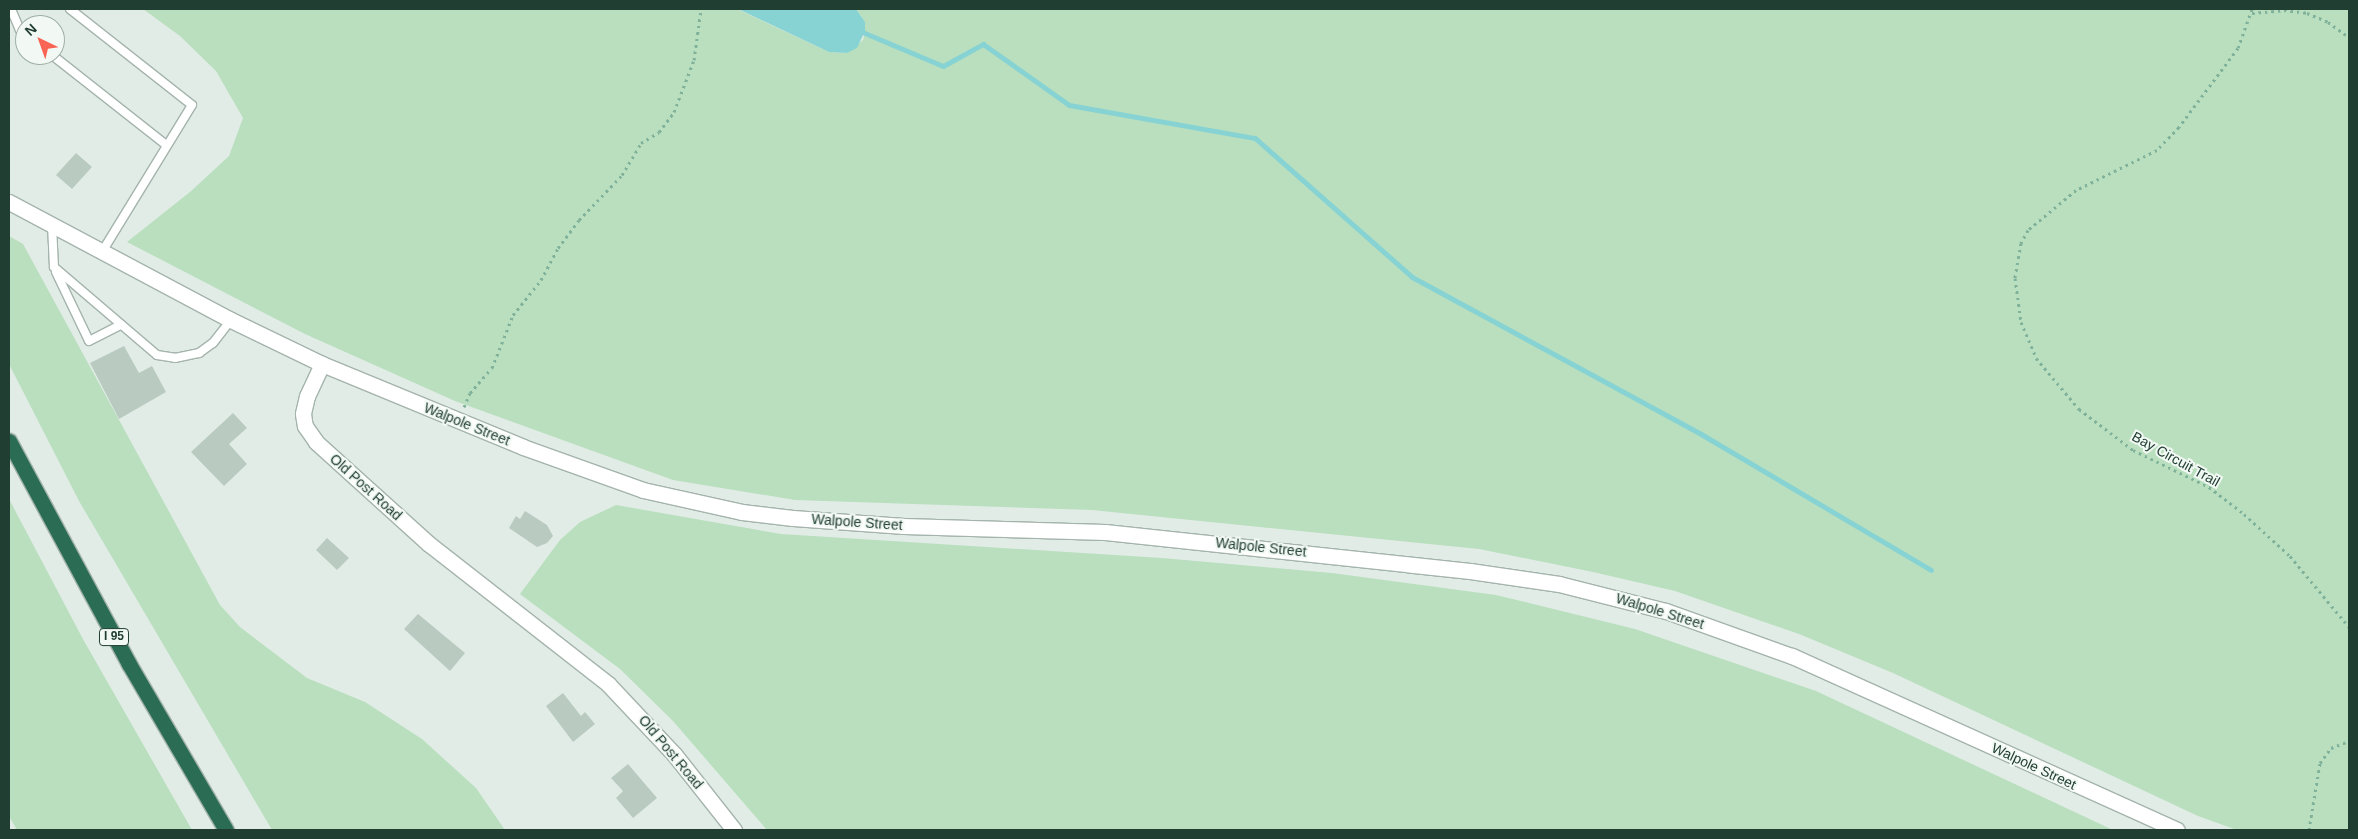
<!DOCTYPE html>
<html>
<head>
<meta charset="utf-8">
<style>
	body { margin:0 }
	#map { position:relative; width:2358px; height:839px; overflow:hidden; background:#e1ece6; font-family:Helvetica,sans-serif }
	div>[style] { position:absolute }
	[style*='--x'] { left:calc(var(--x)*1px); top:calc(var(--y)*1px); width:calc(var(--w)*1px); rotate:calc(var(--a)*1deg) }
	.green>* { inset:0; background:#b9dfbe }
	.water>* { inset:0; background:#87d3d4 }
	.stream>* { height:5px; margin:-2.5px; padding:0 2.5px; transform-origin:2.5px; border-radius:2.5px; background:#87d3d4 }
	.building>* { inset:0; background:#b9cac1 }
	.path>* { height:3px; margin-top:-1.5px; transform-origin:0; background:repeating-linear-gradient(90deg,#80b29b 0 2.5px,transparent 0 6.5px) }
	.roads { filter:drop-shadow(1px 0 #a4b4ac) drop-shadow(-1px 0 #a4b4ac) drop-shadow(0 1px #a4b4ac) drop-shadow(0 -1px #a4b4ac) }
	.lane>* { height:8px; margin:-4px; padding:0 4px; transform-origin:4px; border-radius:4px; background:#fff }
	.street>* { height:15px; margin:-7.5px; padding:0 7.5px; transform-origin:7.5px; border-radius:7.5px; background:#fff }
	.secondary>* { height:15px; margin:-7.5px; padding:0 7.5px; transform-origin:7.5px; border-radius:7.5px; background:#fff }
	.highway>* { height:15px; margin:-7.5px; padding:0 7.5px; transform-origin:7.5px; border-radius:7.5px; background:#2b6c55 }
	span { translate:-50% -50%; white-space:nowrap; text-align:center; line-height:1.15; -webkit-text-stroke:4px #f2f9f4; paint-order:stroke }
	.shield-label span { padding:1px 4px; background:#f2f9f4; border:1px solid; border-radius:4px; -webkit-text-stroke-width:0 }
	.shield-label { font-size:12px; color:#213e32; font-weight:700 }
	.street-label { font-size:14px; color:#213e32 }
	.frame { position:absolute; inset:0; border:10px solid #213e32; pointer-events:none }
	.north { position:absolute; left:15px; top:15px; width:50px; height:50px; box-sizing:border-box; background:#f2f9f4; border:1px solid #9eaea6; border-radius:50%; rotate:318deg; font-size:14px; font-weight:700; line-height:20px; text-align:center; color:#213e32 }
	.north::after { content:''; display:block; margin:auto; width:18px; height:22px; background:#f86554; clip-path:polygon(50% 0,100% 100%,50% 72%,0 100%) }
</style>
</head>
<body>
<div id="map">
	<div class="green">
		<i style="clip-path:polygon(143px 9px,737px 9px,829px 52px,847px 53px,863px 40px,865px 32px,865px 22px,856px 9px,2349px 9px,2349px 830px,2237px 830px,2198px 816px,1893px 673px,1799px 634px,1675px 591px,1593px 572px,1479px 549px,1092px 510px,795px 500px,673px 480px,455px 401px,305px 334px,127px 242px,190px 192px,229px 156px,243px 118px,216px 71px,180px 36px)"></i>
		<i style="clip-path:polygon(9px 236px,23px 244px,220px 605px,240px 627px,307px 678px,365px 702px,422px 739px,476px 788px,505px 830px,272px 830px,79px 501px,9px 364px)"></i>
		<i style="clip-path:polygon(9px 499px,84px 641px,192px 830px,17px 830px,9px 816px)"></i>
		<i style="clip-path:polygon(616px 505px,781px 534px,1162px 558px,1332px 573px,1496px 595px,1635px 629px,1816px 691px,2113px 830px,767px 830px,673px 721px,620px 669px,520px 594px,560px 540px,580px 522px)"></i>
	</div>
	<div class="water">
		<i style="clip-path:polygon(738px 9px,856px 9px,865px 22px,865px 31px,857px 48px,847px 53px,829px 52px)"></i>
	</div>
	<div class="stream">
		<i style="--x:860;--y:31;--w:90;--a:22.9"></i>
		<i style="--x:943;--y:66;--w:46;--a:-28.8"></i>
		<i style="--x:983;--y:44;--w:105;--a:35.3"></i>
		<i style="--x:1069;--y:105;--w:189;--a:10.1"></i>
		<i style="--x:1255;--y:138;--w:210;--a:41.5"></i>
		<i style="--x:1412;--y:277;--w:329;--a:28.5"></i>
		<i style="--x:1701;--y:434;--w:267;--a:30.6"></i>
	</div>
	<div class="building">
		<i style="clip-path:polygon(76px 153px,92px 167px,72px 189px,56px 175px)"></i>
		<i style="clip-path:polygon(124px 346px,139px 373px,152px 366px,166px 392px,119px 419px,90px 363px)"></i>
		<i style="clip-path:polygon(233px 413px,247px 428px,229px 444px,247px 464px,224px 486px,191px 452px)"></i>
		<i style="clip-path:polygon(525px 511px,547px 525px,553px 536px,547px 543px,537px 547px,509px 528px,516px 516px,520px 519px)"></i>
		<i style="clip-path:polygon(327px 538px,349px 558px,337px 570px,316px 550px)"></i>
		<i style="clip-path:polygon(418px 614px,465px 653px,450px 671px,404px 629px)"></i>
		<i style="clip-path:polygon(563px 693px,581px 716px,585px 712px,595px 724px,573px 742px,546px 706px)"></i>
		<i style="clip-path:polygon(628px 764px,657px 798px,633px 818px,616px 798px,623px 791px,611px 778px)"></i>
	</div>
	<div class="path">
		<i style="--x:2252;--y:9;--w:41;--a:109.7"></i>
		<i style="--x:2238;--y:48;--w:99;--a:126.8"></i>
		<i style="--x:2179;--y:127;--w:32;--a:134"></i>
		<i style="--x:2157;--y:150;--w:90;--a:153.7"></i>
		<i style="--x:2076;--y:190;--w:62;--a:140.2"></i>
		<i style="--x:2028;--y:230;--w:15;--a:118"></i>
		<i style="--x:2021;--y:243;--w:36;--a:100"></i>
		<i style="--x:2015;--y:278;--w:44;--a:82.2"></i>
		<i style="--x:2021;--y:322;--w:39;--a:67"></i>
		<i style="--x:2036;--y:358;--w:67;--a:49.9"></i>
		<i style="--x:2079;--y:409;--w:68;--a:37.2"></i>
		<i style="--x:2133;--y:450;--w:85;--a:26"></i>
		<i style="--x:2209;--y:487;--w:44;--a:37.6"></i>
		<i style="--x:2244;--y:514;--w:62;--a:42.4"></i>
		<i style="--x:2290;--y:556;--w:92;--a:50.3"></i>
		<i style="--x:2252;--y:13;--w:32;--a:-5"></i>
		<i style="--x:2284;--y:10;--w:23;--a:7"></i>
		<i style="--x:2307;--y:13;--w:23;--a:23"></i>
		<i style="--x:2328;--y:22;--w:26;--a:36"></i>
		<i style="--x:464;--y:407;--w:15;--a:-67"></i>
		<i style="--x:470;--y:393;--w:33;--a:-49"></i>
		<i style="--x:492;--y:368;--w:57;--a:-68.4"></i>
		<i style="--x:513;--y:315;--w:45;--a:-51.3"></i>
		<i style="--x:541;--y:280;--w:36;--a:-62"></i>
		<i style="--x:558;--y:248;--w:35;--a:-53"></i>
		<i style="--x:579;--y:220;--w:62;--a:-46.3"></i>
		<i style="--x:622;--y:175;--w:37;--a:-59"></i>
		<i style="--x:641;--y:143;--w:21;--a:-31"></i>
		<i style="--x:659;--y:132;--w:25;--a:-53"></i>
		<i style="--x:674;--y:112;--w:56;--a:-69"></i>
		<i style="--x:694;--y:60;--w:51;--a:-82.2"></i>
		<i style="--x:2309;--y:830;--w:68;--a:-80.7"></i>
		<i style="--x:2320;--y:763;--w:19;--a:-54"></i>
		<i style="--x:2331;--y:748;--w:19;--a:-21"></i>
	</div>
	<div class="roads">
		<div class="lane">
			<i style="--x:11;--y:9;--w:23;--a:67"></i>
			<i style="--x:20;--y:30;--w:6;--a:39"></i>
			<i style="--x:70;--y:9;--w:155;--a:38.2"></i>
			<i style="--x:192;--y:105;--w:172;--a:121.5"></i>
			<i style="--x:52;--y:55;--w:144;--a:38.2"></i>
			<i style="--x:52;--y:225;--w:42;--a:87.3"></i>
			<i style="--x:54;--y:267;--w:135;--a:40.5"></i>
			<i style="--x:157;--y:355;--w:18;--a:9"></i>
			<i style="--x:175;--y:358;--w:25;--a:-12"></i>
			<i style="--x:199;--y:353;--w:17;--a:-36"></i>
			<i style="--x:213;--y:343;--w:29;--a:-52"></i>
			<i style="--x:56;--y:272;--w:76;--a:64.4"></i>
			<i style="--x:89;--y:341;--w:36;--a:-27"></i>
		</div>
		<div class="street">
			<i style="--x:322;--y:364;--w:35;--a:115"></i>
			<i style="--x:307;--y:396;--w:18;--a:103"></i>
			<i style="--x:303;--y:414;--w:12;--a:81"></i>
			<i style="--x:305;--y:426;--w:19;--a:55"></i>
			<i style="--x:316;--y:442;--w:152;--a:42.1"></i>
			<i style="--x:429;--y:544;--w:227;--a:38"></i>
			<i style="--x:608;--y:684;--w:96;--a:46.7"></i>
			<i style="--x:674;--y:754;--w:97;--a:51.7"></i>
		</div>
		<div class="secondary">
			<i style="--x:9;--y:202;--w:251;--a:28"></i>
			<i style="--x:231;--y:320;--w:101;--a:25.8"></i>
			<i style="--x:322;--y:364;--w:217;--a:22.4"></i>
			<i style="--x:523;--y:447;--w:127;--a:19.7"></i>
			<i style="--x:643;--y:490;--w:101;--a:12.5"></i>
			<i style="--x:742;--y:512;--w:51;--a:6.7"></i>
			<i style="--x:793;--y:518;--w:111;--a:4.1"></i>
			<i style="--x:904;--y:526;--w:201;--a:1.7"></i>
			<i style="--x:1105;--y:532;--w:367;--a:6.1"></i>
			<i style="--x:1470;--y:571;--w:90;--a:8.3"></i>
			<i style="--x:1559;--y:584;--w:110;--a:14.2"></i>
			<i style="--x:1666;--y:611;--w:134;--a:19.7"></i>
			<i style="--x:1792;--y:656;--w:422;--a:24.3"></i>
		</div>
		<div class="highway">
			<i style="--x:9;--y:441;--w:253;--a:61.7"></i>
			<i style="--x:129;--y:664;--w:192;--a:59.7"></i>
		</div>
	</div>
	<div class="shield-label">
		<span style="left:114px;top:637px">I 95</span>
	</div>
	<div class="street-label">
		<span style="left:467px;top:424px;rotate:22deg">Walpole Street</span>
		<span style="left:2176px;top:459px;rotate:29deg">Bay Circuit Trail</span>
		<span style="left:366px;top:487px;rotate:42deg">Old Post Road</span>
		<span style="left:857px;top:522px;rotate:4deg">Walpole Street</span>
		<span style="left:1261px;top:547px;rotate:6deg">Walpole Street</span>
		<span style="left:1660px;top:611px;rotate:17deg">Walpole Street</span>
		<span style="left:671px;top:752px;rotate:50deg">Old Post Road</span>
		<span style="left:2034px;top:766px;rotate:25deg">Walpole Street</span>
	</div>
	<div class="frame"></div>
	<div class="north">N</div>
</div>
</body>
</html>
